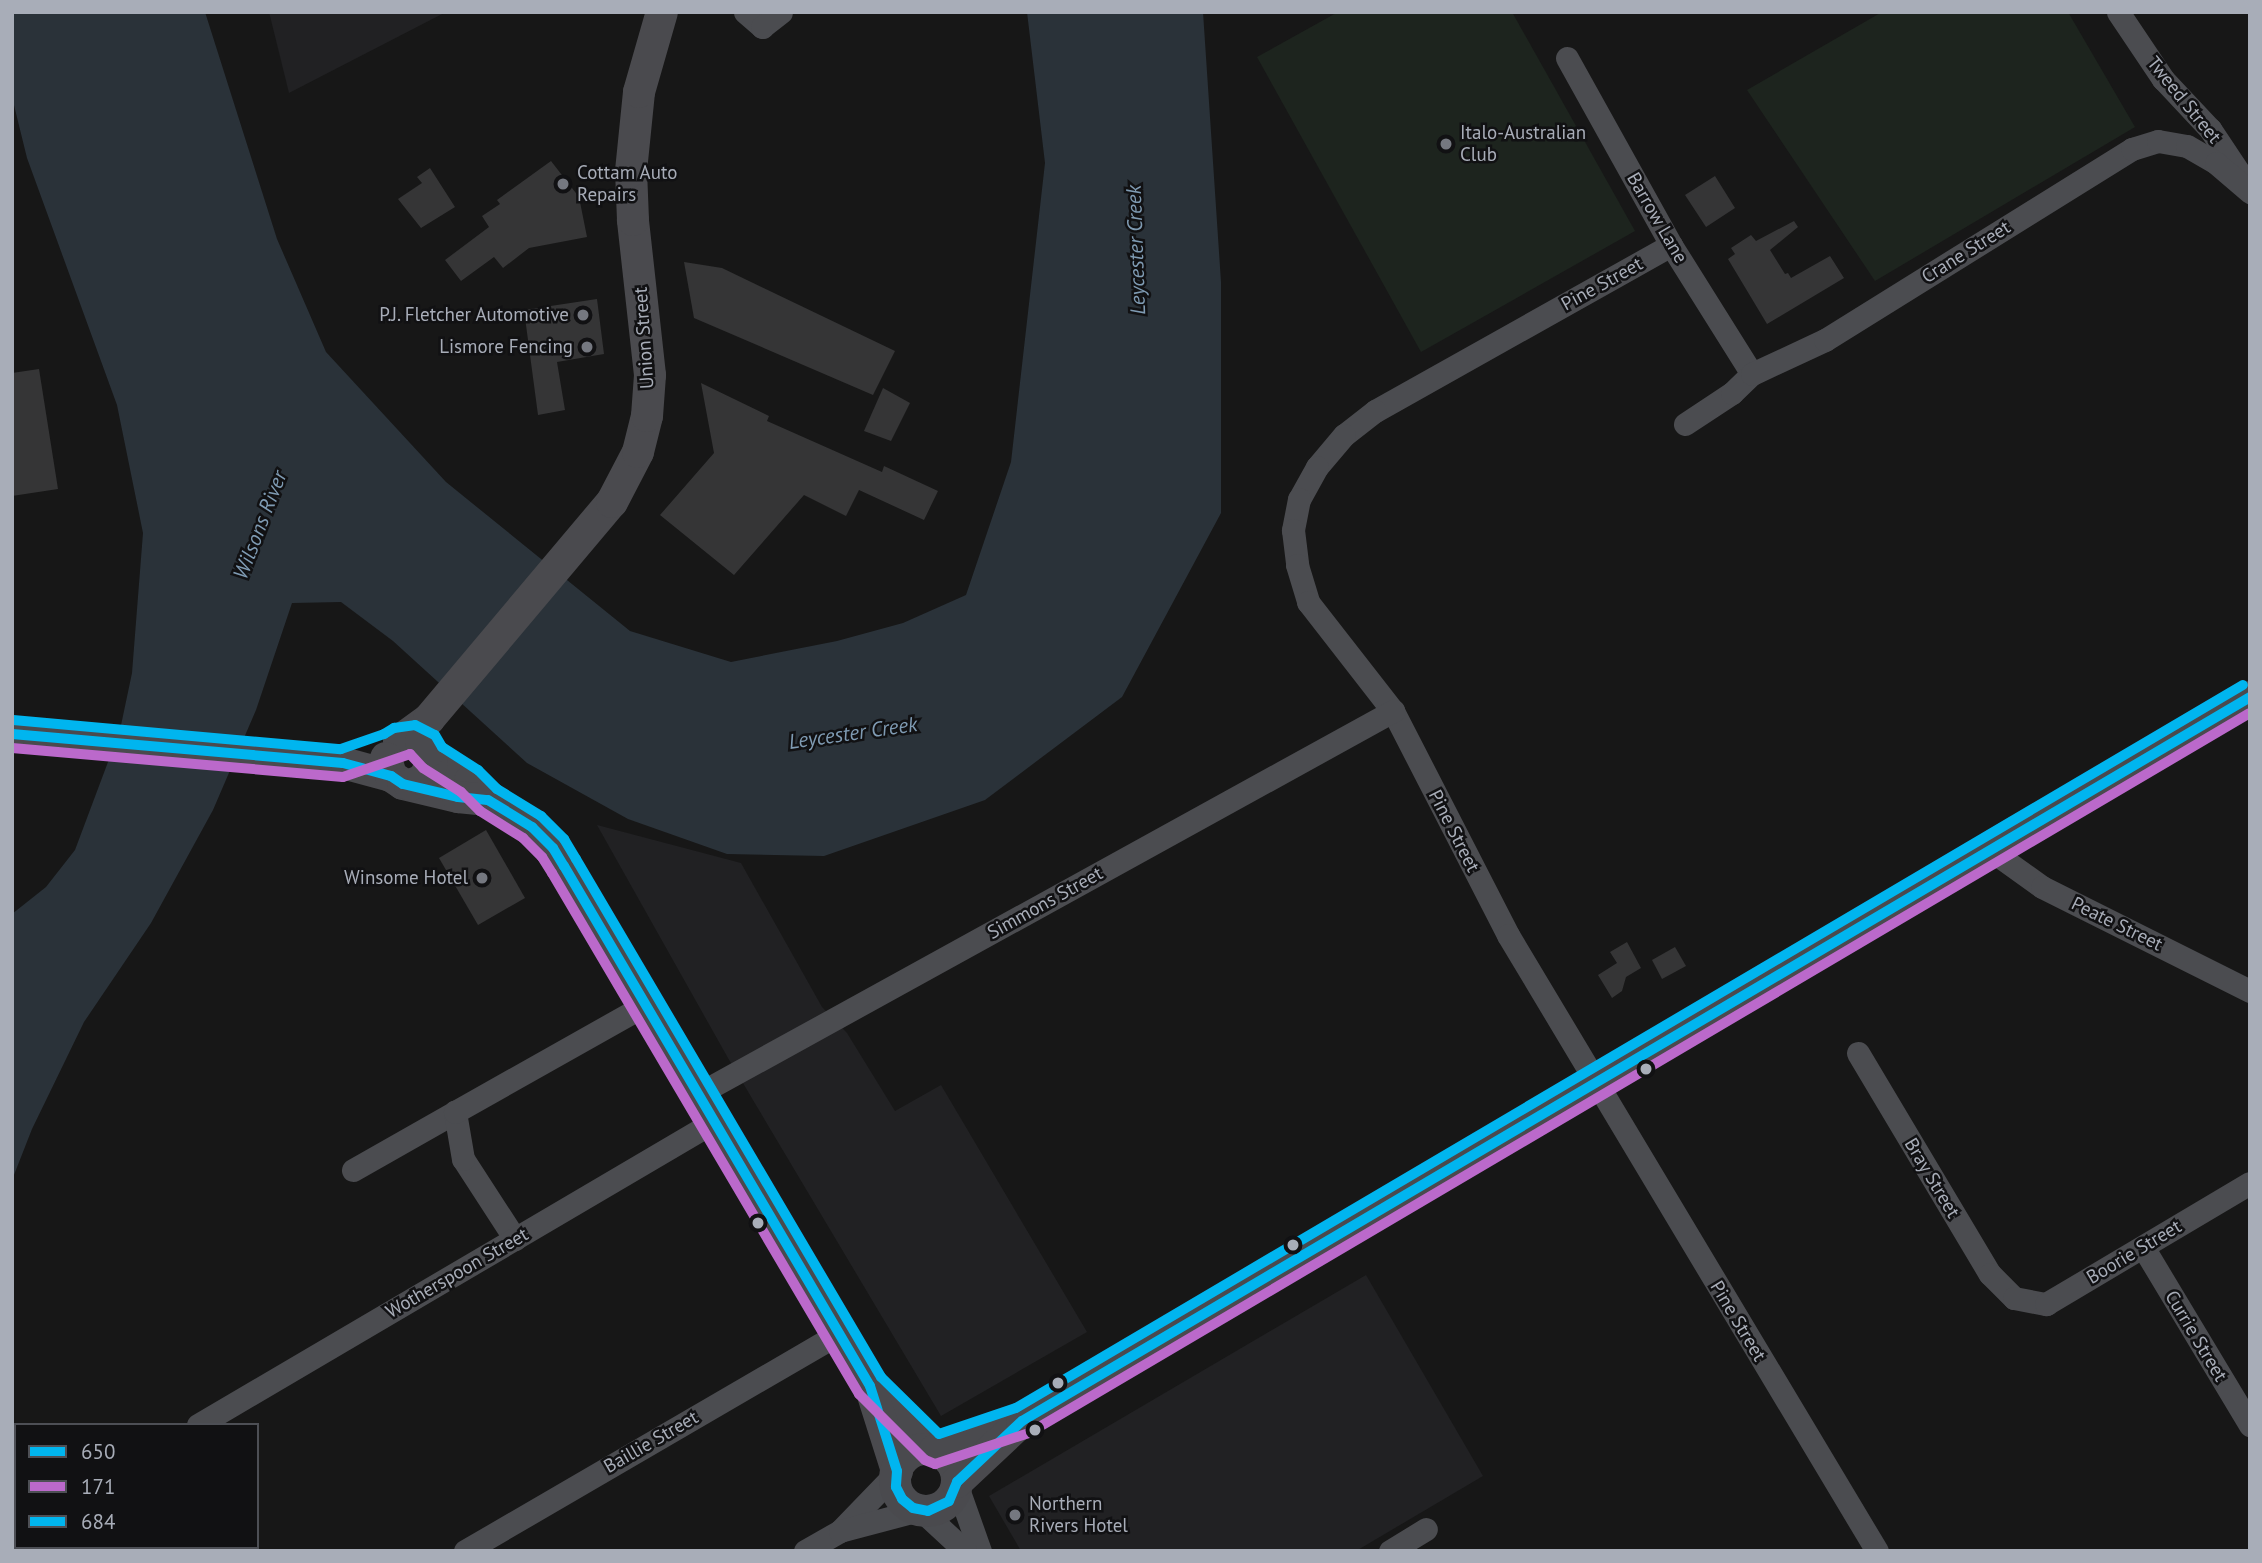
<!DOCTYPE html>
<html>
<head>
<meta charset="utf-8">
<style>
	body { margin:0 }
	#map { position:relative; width:2262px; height:1563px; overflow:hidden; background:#171717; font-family:"PT Sans",sans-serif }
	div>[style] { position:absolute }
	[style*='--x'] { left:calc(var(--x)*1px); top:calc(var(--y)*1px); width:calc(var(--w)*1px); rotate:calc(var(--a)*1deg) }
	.built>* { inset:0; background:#212123 }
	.green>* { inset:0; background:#1d241e }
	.water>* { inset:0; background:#2a3239 }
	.building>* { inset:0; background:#353536 }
	.street>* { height:23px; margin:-11.5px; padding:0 11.5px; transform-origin:11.5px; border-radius:11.5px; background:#4b4c50 }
	.secondary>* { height:32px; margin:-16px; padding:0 16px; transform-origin:16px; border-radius:16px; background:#4a4a4e }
	.secondary>.ring { margin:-16px; padding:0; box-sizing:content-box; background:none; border:32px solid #4a4a4e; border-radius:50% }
	.bus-1>* { height:10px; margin:-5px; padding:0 5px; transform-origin:5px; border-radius:5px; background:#00b5ef }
	.bus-2>* { height:10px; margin:-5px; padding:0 5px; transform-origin:5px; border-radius:5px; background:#bb69cb }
	.bus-3>* { height:10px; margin:-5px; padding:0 5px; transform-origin:5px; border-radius:5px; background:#00b5ef }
	.dots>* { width:19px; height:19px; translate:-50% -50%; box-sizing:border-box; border:4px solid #111113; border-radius:50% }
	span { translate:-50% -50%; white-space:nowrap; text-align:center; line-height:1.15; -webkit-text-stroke:5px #111113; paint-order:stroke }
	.street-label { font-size:19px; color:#a8adb8 }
	.poi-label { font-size:19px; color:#a8adb8 }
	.left { translate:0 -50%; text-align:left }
	.right { translate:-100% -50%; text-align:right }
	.water-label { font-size:21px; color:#7f9bb3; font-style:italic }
	.frame { position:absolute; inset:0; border:14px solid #a8adb8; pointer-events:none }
	.legend { position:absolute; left:14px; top:1423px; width:245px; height:126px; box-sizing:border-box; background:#111113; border:2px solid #4d4f55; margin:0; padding:9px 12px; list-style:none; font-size:21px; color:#a8adb8 }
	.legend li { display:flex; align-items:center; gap:14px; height:35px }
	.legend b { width:35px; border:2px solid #4d4f55 }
</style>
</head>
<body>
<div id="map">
	<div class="built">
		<i style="clip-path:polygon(269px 12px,446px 12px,289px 93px)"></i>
		<i style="clip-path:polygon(597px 825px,741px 863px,822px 1007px,847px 1033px,895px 1111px,941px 1085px,1087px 1332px,941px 1416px,728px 1058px)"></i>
		<i style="clip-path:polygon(1366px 1275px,1483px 1476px,1356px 1551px,1021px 1551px,989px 1496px)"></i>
	</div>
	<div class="green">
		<i style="clip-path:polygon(1338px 12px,1512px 12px,1635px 231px,1421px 352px,1257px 57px)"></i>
		<i style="clip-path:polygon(1882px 12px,2068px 12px,2135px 127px,1875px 281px,1747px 90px)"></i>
	</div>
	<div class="water">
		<i style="clip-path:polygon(12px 12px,205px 12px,277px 239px,326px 352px,446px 482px,630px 631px,731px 662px,837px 641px,903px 623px,966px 595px,1011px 462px,1045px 163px,1027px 12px,1203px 12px,1221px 282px,1221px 513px,1122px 697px,985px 800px,824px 856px,727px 854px,628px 819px,527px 763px,393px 641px,341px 602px,292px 603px,256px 710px,213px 810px,151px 923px,84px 1022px,32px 1129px,12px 1180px,12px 914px,46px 887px,75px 850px,120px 730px,132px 673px,143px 533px,117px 405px,27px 158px,12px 97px)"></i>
	</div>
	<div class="building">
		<i style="clip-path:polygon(551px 161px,579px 197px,587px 237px,529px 248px,503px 268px,494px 257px,461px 281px,445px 260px,489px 227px,482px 216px,500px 204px,497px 200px)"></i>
		<i style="clip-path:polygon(430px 168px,455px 207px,421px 228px,398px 199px,422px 183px,417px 177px)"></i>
		<i style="clip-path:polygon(1715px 176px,1735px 208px,1706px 227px,1685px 195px)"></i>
		<i style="clip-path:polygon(1794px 221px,1798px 227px,1770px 250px,1785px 274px,1788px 273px,1791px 278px,1830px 256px,1844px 278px,1767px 324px,1728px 259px,1735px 254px,1731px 248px,1751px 235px,1756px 241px)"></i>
		<i style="clip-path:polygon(684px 262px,722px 268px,895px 351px,873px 395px,694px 318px)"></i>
		<i style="clip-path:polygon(597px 299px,604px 354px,557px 362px,565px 410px,538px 415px,524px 310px)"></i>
		<i style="clip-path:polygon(39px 369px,58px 489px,12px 496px,12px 373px)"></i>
		<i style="clip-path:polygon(701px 383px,769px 416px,767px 421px,882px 472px,884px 466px,938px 491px,924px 520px,859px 490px,846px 516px,804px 495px,734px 575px,660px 515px,714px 453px)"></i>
		<i style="clip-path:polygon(883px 388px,910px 403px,891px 441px,864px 431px)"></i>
		<i style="clip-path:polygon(486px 830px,525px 898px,478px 925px,439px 858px)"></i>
		<i style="clip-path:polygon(1627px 942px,1641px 968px,1626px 977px,1622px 991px,1612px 998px,1598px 975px,1617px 963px,1610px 952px)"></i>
		<i style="clip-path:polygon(1675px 947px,1686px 966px,1662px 979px,1652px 960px)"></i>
	</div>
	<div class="street">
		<i style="--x:745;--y:12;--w:23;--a:41"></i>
		<i style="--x:762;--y:27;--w:24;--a:-38"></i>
		<i style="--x:2118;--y:12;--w:81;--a:56.1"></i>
		<i style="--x:2163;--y:79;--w:69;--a:46.8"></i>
		<i style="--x:2210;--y:129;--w:54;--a:56.3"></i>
		<i style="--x:1567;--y:58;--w:214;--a:60.9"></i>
		<i style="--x:1671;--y:245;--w:152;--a:57.9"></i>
		<i style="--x:1671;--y:245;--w:339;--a:150.7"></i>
		<i style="--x:1375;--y:411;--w:39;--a:142"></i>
		<i style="--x:1344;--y:435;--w:42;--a:130.2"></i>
		<i style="--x:1317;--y:467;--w:37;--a:119"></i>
		<i style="--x:1299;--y:499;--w:32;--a:101"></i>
		<i style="--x:1293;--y:530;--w:35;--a:83"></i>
		<i style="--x:1297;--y:565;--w:39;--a:73"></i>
		<i style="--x:1308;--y:602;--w:138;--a:52.1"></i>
		<i style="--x:1393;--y:711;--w:252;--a:62.8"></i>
		<i style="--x:1508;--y:935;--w:718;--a:59.08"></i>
		<i style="--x:1685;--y:424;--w:56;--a:-33.4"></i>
		<i style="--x:1732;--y:393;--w:28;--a:-44"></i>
		<i style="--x:1752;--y:374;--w:81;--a:-25"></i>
		<i style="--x:1825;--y:340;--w:362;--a:-31.9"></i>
		<i style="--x:2132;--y:149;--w:27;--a:-17"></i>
		<i style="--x:2158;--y:141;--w:29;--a:10"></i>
		<i style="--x:2187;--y:146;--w:34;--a:30"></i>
		<i style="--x:2216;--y:163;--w:45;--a:40.5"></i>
		<i style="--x:1989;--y:849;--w:65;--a:35.6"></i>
		<i style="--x:2042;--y:887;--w:233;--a:26.6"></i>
		<i style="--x:1858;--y:1053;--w:257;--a:59.2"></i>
		<i style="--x:1990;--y:1274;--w:34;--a:45"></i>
		<i style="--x:2014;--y:1298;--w:33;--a:11"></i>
		<i style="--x:2046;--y:1304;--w:237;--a:-30.7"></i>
		<i style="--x:698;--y:1094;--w:794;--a:-28.86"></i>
		<i style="--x:353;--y:1170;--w:117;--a:-29.6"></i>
		<i style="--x:515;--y:1239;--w:95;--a:-123"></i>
		<i style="--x:463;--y:1159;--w:48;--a:-99.7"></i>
		<i style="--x:455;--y:1112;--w:218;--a:-29.4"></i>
		<i style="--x:2143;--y:1247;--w:208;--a:59"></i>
		<i style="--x:198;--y:1425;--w:600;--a:-30.46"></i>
		<i style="--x:957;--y:1486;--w:69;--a:70.5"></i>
		<i style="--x:922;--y:1511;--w:59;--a:42.9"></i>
		<i style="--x:840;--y:1531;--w:81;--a:-46"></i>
		<i style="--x:193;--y:1547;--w:4;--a:63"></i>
		<i style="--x:465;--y:1551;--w:432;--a:-30.2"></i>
		<i style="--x:805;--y:1551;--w:40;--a:-29.7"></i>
		<i style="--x:840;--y:1531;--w:82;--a:-14.9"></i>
		<i style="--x:1390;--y:1551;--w:42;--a:-31.4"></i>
	</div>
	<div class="secondary">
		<i style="--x:12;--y:734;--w:332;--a:5"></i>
		<i style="--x:343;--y:763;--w:50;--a:15.2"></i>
		<i style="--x:399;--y:741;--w:37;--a:-36"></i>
		<i style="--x:429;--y:719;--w:284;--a:-49.9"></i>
		<i style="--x:612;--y:502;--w:56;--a:-62.5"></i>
		<i style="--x:638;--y:452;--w:37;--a:-76"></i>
		<i style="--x:647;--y:416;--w:41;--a:-85.8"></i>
		<i style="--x:650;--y:375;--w:156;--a:-96.3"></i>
		<i style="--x:633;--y:220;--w:49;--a:-92.3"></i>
		<i style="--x:631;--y:171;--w:79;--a:-84.2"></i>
		<i style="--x:639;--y:92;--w:83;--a:-74"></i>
		<i style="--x:431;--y:757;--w:46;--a:31.6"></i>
		<i style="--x:470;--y:781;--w:26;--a:47"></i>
		<i style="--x:488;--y:800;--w:36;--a:28"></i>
		<i style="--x:520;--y:817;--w:45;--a:43.2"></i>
		<i style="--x:553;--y:848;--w:624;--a:59.49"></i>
		<i style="--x:870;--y:1386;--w:88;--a:45.5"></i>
		<i style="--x:386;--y:758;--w:19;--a:74"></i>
		<i style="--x:391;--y:776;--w:14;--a:34"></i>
		<i style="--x:403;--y:784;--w:57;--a:13.3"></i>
		<i style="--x:458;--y:797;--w:30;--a:6"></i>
		<i style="--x:410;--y:785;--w:14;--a:-21"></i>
		<i style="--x:423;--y:780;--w:18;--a:-61"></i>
		<i style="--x:432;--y:764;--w:13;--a:-103"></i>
		<i style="--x:429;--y:751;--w:12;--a:-132"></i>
		<i style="--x:872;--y:1392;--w:83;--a:72.4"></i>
		<i class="ring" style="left:895px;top:1449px;width:30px;height:30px"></i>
		<i style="--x:935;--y:1450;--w:85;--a:-18.4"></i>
		<i style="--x:957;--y:1482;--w:89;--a:-43.2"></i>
		<i style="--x:1022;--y:1421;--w:665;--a:-30.46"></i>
		<i style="--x:1595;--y:1084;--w:493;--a:-30.9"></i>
		<i style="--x:2018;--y:831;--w:268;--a:-30"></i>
	</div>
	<div class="bus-1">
		<i style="--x:12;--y:734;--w:332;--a:5"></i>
		<i style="--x:343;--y:763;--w:50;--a:15.2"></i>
		<i style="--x:391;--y:776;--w:14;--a:34"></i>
		<i style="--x:403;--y:784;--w:57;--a:13.3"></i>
		<i style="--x:458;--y:797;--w:30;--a:6"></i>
		<i style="--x:488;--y:800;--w:52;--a:31.5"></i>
		<i style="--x:532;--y:827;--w:30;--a:45"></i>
		<i style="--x:553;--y:848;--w:21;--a:59"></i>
		<i style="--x:564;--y:866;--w:603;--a:59.52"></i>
		<i style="--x:870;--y:1386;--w:89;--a:72.4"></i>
		<i style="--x:897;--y:1471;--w:16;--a:94"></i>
		<i style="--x:896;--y:1487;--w:13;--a:63"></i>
		<i style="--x:902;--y:1499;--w:14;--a:39"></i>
		<i style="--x:913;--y:1508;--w:15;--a:11"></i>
		<i style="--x:928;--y:1511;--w:23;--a:-25"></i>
		<i style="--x:949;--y:1501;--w:21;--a:-67"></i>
		<i style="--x:957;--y:1482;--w:89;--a:-43.2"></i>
		<i style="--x:1022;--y:1421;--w:1426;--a:-30.52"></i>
	</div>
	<div class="bus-2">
		<i style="--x:12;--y:748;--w:332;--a:5"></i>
		<i style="--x:343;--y:777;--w:71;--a:-18.9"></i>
		<i style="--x:410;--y:754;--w:19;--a:47"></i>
		<i style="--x:423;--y:768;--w:45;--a:32.3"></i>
		<i style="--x:461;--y:792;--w:27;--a:45"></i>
		<i style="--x:480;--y:811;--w:51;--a:32.1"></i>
		<i style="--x:523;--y:838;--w:27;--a:45"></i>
		<i style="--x:542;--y:857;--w:19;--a:58"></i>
		<i style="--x:552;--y:873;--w:605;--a:59.49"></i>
		<i style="--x:859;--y:1394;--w:93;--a:45"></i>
		<i style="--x:925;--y:1460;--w:11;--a:22"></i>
		<i style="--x:935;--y:1464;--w:99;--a:-18.3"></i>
		<i style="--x:1029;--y:1433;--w:1417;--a:-30.53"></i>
	</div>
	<div class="bus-3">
		<i style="--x:13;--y:720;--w:329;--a:5.1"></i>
		<i style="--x:341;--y:749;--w:46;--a:-19.2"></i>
		<i style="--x:384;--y:734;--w:12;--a:-31"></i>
		<i style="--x:394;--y:728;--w:21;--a:-8"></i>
		<i style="--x:415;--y:725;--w:22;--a:27"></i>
		<i style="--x:435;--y:735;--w:14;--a:60"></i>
		<i style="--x:442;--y:747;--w:43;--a:32.6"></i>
		<i style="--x:478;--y:770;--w:27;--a:45"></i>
		<i style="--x:497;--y:789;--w:52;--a:31.5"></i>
		<i style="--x:541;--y:816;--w:33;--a:45"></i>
		<i style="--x:564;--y:839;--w:23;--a:59"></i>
		<i style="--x:576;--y:859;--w:601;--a:59.51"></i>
		<i style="--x:881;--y:1377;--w:81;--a:44.5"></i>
		<i style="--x:939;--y:1434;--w:81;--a:-18.7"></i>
		<i style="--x:1016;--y:1408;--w:1424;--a:-30.51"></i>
	</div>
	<div class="dots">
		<i style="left:1446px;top:144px;background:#757880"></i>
		<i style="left:563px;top:184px;background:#757880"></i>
		<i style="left:583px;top:315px;background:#757880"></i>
		<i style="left:587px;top:347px;background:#757880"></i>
		<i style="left:482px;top:878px;background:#757880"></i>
		<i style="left:1646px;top:1069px;background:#a8adb8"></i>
		<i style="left:758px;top:1223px;background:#a8adb8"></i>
		<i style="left:1293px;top:1245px;background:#a8adb8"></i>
		<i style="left:1058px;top:1383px;background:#a8adb8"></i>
		<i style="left:1035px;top:1430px;background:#a8adb8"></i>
		<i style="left:1015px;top:1515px;background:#757880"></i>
	</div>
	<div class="street-label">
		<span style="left:2184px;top:100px;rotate:51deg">Tweed Street</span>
		<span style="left:1657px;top:218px;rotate:60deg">Barrow Lane</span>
		<span style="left:1966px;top:252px;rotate:-32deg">Crane Street</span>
		<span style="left:1602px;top:284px;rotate:-29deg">Pine Street</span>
		<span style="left:644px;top:338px;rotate:-94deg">Union Street</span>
		<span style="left:1454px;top:831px;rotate:63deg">Pine Street</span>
		<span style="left:1045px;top:903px;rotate:-29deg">Simmons Street</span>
		<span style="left:2117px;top:924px;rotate:26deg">Peate Street</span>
		<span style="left:1932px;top:1178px;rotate:59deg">Bray Street</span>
		<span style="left:2134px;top:1252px;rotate:-31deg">Boorie Street</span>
		<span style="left:457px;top:1273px;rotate:-30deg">Wotherspoon Street</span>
		<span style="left:1738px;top:1321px;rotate:59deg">Pine Street</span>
		<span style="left:2196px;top:1336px;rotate:59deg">Currie Street</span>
		<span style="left:651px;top:1442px;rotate:-30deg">Baillie Street</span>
	</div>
	<div class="poi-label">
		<span class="left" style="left:1460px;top:144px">Italo-Australian<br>Club</span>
		<span class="left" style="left:577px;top:184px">Cottam Auto<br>Repairs</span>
		<span class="right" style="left:569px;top:315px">P.J. Fletcher Automotive</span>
		<span class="right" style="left:573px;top:347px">Lismore Fencing</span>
		<span class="right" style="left:468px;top:878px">Winsome Hotel</span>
		<span class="left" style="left:1029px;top:1515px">Northern<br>Rivers Hotel</span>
	</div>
	<div class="water-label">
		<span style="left:1136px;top:250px;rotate:-92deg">Leycester Creek</span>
		<span style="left:260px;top:525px;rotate:-69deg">Wilsons River</span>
		<span style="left:853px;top:733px;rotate:-8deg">Leycester Creek</span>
	</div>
	<div class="frame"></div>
	<ul class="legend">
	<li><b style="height:9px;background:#00b5ef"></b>650</li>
	<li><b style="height:9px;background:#bb69cb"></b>171</li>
	<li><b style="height:9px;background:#00b5ef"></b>684</li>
	</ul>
</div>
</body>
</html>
